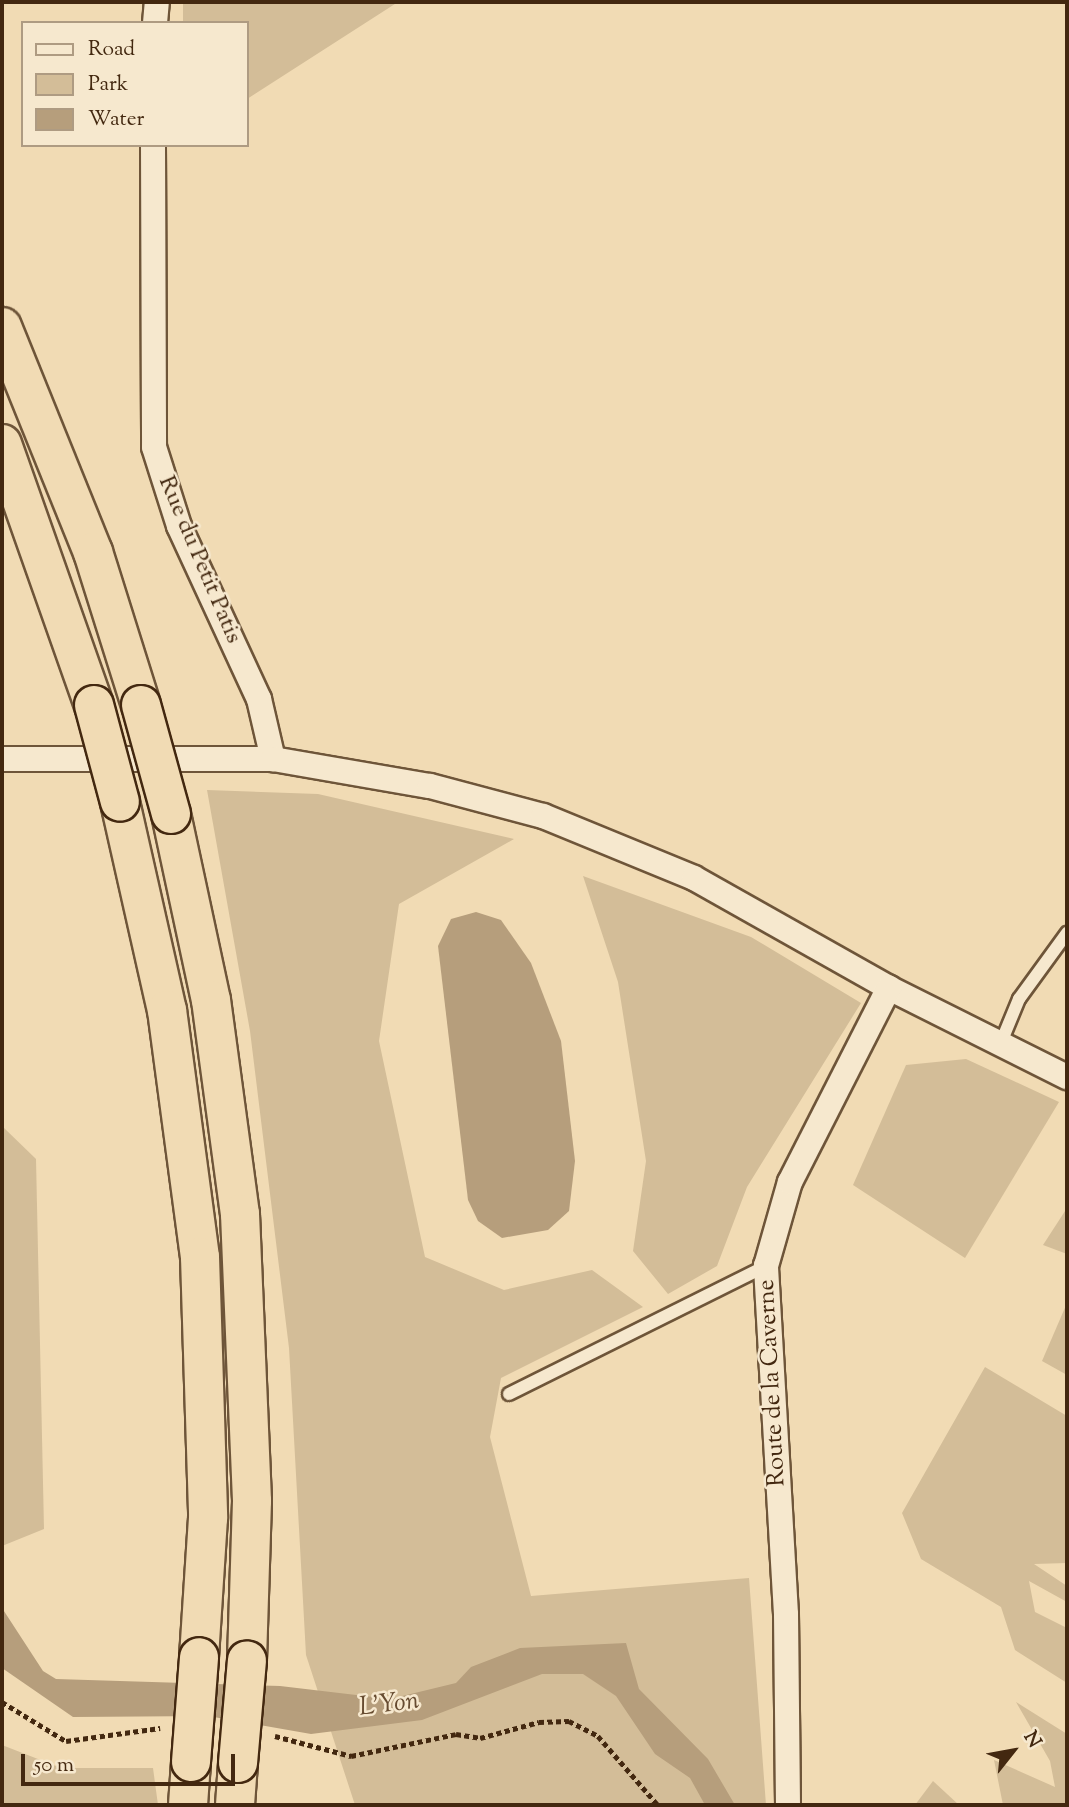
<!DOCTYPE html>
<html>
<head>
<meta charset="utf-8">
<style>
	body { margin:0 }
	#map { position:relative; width:1069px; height:1807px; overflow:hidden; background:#f1dbb4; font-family:"Sorts Mill Goudy",serif }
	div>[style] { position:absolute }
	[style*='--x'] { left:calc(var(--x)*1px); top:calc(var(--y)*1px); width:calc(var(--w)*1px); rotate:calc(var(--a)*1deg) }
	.green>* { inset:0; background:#d3bd98 }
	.water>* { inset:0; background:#b69e7c }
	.path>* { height:4.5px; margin-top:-2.25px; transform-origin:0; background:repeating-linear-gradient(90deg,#432810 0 5px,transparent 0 8.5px) }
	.roads { filter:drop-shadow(2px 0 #6e5539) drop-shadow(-2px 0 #6e5539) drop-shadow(0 2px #6e5539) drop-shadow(0 -2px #6e5539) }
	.service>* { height:12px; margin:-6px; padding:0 6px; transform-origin:6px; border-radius:6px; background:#f6e8ce }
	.minor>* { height:24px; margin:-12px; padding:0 12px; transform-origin:12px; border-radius:12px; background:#f6e8ce }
	.trunk>* { height:38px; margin:-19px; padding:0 19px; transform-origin:19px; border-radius:19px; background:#f1dbb4 }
	.bridges { filter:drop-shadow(2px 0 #432810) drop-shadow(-2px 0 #432810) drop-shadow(0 2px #432810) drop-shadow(0 -2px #432810) }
	.trunk-bridge>* { height:38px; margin:-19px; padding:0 19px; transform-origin:19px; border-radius:19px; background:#f1dbb4 }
	span { translate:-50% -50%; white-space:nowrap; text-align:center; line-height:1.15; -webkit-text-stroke:5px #f6e8ce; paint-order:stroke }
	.street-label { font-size:24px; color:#432810 }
	.water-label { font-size:26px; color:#664b30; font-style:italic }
	.frame { position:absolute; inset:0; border:4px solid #432810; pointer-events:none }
	.legend { position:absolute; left:21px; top:21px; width:228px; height:126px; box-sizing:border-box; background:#f6e8ce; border:2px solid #ae9b82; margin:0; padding:9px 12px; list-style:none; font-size:21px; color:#432810 }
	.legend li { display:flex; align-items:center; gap:14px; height:35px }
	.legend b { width:35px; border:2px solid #ae9b82 }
	.north { position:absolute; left:978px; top:1716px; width:70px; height:70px; -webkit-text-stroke:5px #f6e8ce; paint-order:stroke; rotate:59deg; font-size:19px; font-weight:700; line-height:28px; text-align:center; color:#432810 }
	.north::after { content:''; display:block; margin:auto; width:24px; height:32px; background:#432810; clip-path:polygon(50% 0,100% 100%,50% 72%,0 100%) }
	.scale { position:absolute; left:21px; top:1754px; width:214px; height:32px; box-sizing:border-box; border:4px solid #432810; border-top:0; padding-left:9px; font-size:21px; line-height:24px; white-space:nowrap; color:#432810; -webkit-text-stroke:5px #f6e8ce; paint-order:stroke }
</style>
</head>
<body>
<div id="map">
	<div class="green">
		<i style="clip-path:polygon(183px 2px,398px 2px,247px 99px,247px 23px,183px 23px)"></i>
		<i style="clip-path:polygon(207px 790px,318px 794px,514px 839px,399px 904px,379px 1041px,425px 1257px,504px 1290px,592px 1270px,643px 1307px,501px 1378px,490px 1437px,531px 1596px,749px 1578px,766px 1805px,355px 1805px,306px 1655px,289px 1348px,250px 1031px)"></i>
		<i style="clip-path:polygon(583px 876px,751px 937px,861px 1003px,747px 1187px,717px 1266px,668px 1294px,633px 1251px,646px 1161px,618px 982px)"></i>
		<i style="clip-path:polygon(966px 1059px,1059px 1102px,965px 1258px,853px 1185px,906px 1065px)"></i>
		<i style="clip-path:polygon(2px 1126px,36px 1159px,44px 1529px,2px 1546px)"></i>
		<i style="clip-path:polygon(1067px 1208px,1067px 1254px,1043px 1245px)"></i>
		<i style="clip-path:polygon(1067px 1303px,1067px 1375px,1042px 1361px)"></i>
		<i style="clip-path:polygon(985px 1367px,1067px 1416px,1067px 1563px,1034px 1564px,1067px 1586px,1067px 1602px,1029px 1581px,1035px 1612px,1067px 1628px,1067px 1683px,1015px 1650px,1001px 1607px,921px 1559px,902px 1513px)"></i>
		<i style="clip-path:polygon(1016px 1702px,1067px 1734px,1067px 1805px,1003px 1805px,994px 1760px,1055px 1787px,1050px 1761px)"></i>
		<i style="clip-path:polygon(2px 1745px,61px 1768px,153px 1768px,158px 1805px,2px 1805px)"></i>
		<i style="clip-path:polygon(933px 1781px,959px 1805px,915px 1805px)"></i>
	</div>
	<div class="water">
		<i style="clip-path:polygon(476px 912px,501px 920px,531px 963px,561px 1041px,575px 1161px,569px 1211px,548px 1230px,502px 1238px,478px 1221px,468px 1200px,438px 946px,451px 919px)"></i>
		<i style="clip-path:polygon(2px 1608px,43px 1671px,56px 1679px,280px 1686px,390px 1699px,456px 1683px,471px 1667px,520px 1648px,626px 1643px,639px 1689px,708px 1759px,735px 1805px,705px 1805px,690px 1778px,655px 1754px,616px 1696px,583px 1674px,542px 1674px,422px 1720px,311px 1734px,208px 1716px,73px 1717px,2px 1668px)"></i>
	</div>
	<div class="path">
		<i style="--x:2;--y:1702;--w:75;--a:31.4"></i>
		<i style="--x:66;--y:1741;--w:95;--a:-7.9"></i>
		<i style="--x:275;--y:1736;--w:79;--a:14.7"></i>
		<i style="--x:351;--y:1756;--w:107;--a:-11.8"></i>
		<i style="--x:456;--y:1734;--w:24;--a:9"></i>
		<i style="--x:480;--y:1738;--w:61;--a:-15.2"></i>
		<i style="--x:539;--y:1722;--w:30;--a:-2"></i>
		<i style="--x:569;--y:1721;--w:33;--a:27"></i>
		<i style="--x:598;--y:1736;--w:91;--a:49"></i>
	</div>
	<div class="roads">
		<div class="service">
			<i style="--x:1000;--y:1045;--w:50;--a:-67.6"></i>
			<i style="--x:1019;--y:999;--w:82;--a:-54"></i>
			<i style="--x:509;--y:1394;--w:287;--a:-26.5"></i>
		</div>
		<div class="minor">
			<i style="--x:155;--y:23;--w:21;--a:-85"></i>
			<i style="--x:153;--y:145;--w:302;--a:89.8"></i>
			<i style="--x:154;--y:447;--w:83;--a:72.4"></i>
			<i style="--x:179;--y:526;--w:191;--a:65.2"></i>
			<i style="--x:259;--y:699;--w:62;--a:76.9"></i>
			<i style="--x:2;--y:759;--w:271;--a:0"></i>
			<i style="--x:273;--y:759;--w:159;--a:9.8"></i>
			<i style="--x:430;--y:786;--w:117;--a:14.9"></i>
			<i style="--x:543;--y:816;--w:163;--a:22.3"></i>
			<i style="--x:694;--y:878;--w:224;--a:29.4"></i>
			<i style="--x:889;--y:988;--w:199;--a:26.6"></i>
			<i style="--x:788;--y:1805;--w:191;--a:-90.6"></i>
			<i style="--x:786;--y:1614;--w:349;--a:-93.3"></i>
			<i style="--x:766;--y:1266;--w:87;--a:-74.1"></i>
			<i style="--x:790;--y:1182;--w:218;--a:-63"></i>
		</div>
		<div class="trunk">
			<i style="--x:2;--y:327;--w:243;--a:68"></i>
			<i style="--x:93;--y:552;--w:160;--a:72.6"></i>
			<i style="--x:2;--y:444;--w:277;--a:70.6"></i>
			<i style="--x:120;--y:802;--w:213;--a:77.3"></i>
			<i style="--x:167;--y:1010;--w:249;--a:82.4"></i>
			<i style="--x:200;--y:1257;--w:261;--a:88.2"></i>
			<i style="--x:208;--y:1518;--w:139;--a:93.7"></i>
			<i style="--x:171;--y:814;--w:190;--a:77.9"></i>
			<i style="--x:211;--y:1000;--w:216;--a:82.3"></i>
			<i style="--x:240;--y:1214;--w:287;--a:87.6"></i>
			<i style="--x:252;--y:1501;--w:159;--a:91.8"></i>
			<i style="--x:188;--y:1805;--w:43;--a:-86"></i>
			<i style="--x:235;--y:1805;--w:42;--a:-85.9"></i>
		</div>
	</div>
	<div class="bridges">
		<div class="trunk-bridge">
			<i style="--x:94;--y:705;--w:100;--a:75"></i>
			<i style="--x:141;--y:705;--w:113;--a:74.6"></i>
			<i style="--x:191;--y:1762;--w:105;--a:-85.6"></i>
			<i style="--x:238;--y:1763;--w:103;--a:-85"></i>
		</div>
	</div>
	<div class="street-label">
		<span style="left:199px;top:560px;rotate:67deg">Rue du Petit Patis</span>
		<span style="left:773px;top:1383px;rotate:-93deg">Route de la Caverne</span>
	</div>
	<div class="water-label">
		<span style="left:389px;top:1705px;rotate:-7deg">L'Yon</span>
	</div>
	<div class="frame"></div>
	<ul class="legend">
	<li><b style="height:9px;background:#f6e8ce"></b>Road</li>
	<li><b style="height:19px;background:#d3bd98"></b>Park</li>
	<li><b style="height:19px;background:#b69e7c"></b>Water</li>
	</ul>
	<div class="north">N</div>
	<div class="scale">50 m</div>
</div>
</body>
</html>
